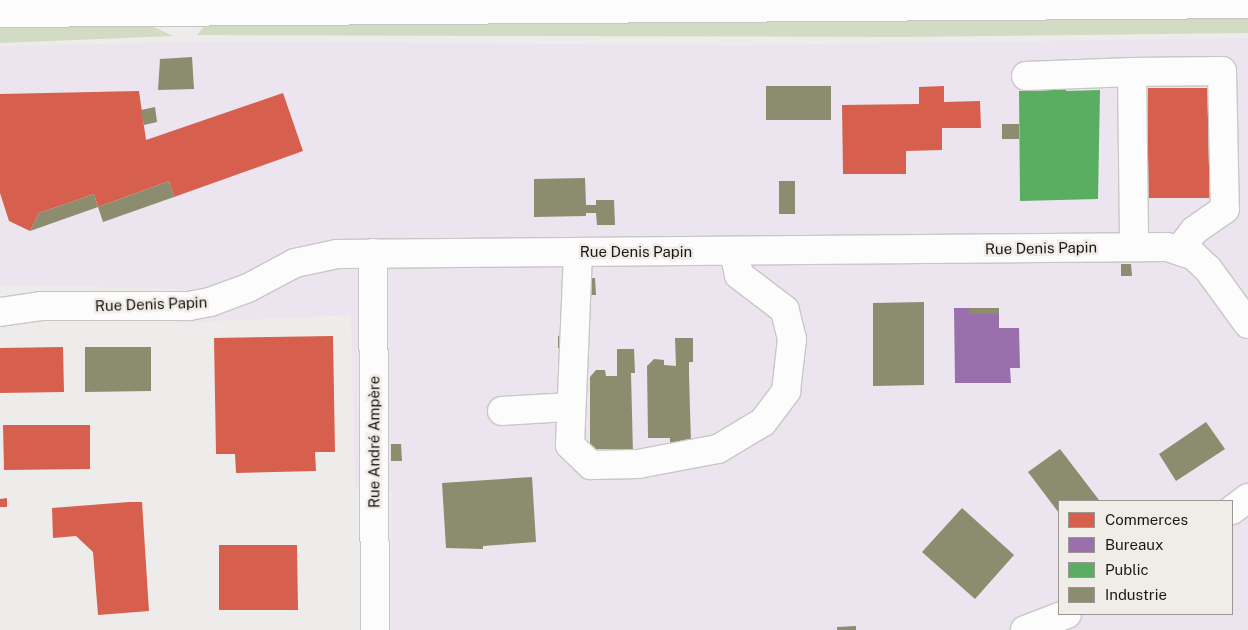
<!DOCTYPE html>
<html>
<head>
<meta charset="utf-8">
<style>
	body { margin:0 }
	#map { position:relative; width:1248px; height:630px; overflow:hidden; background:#eeecea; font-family:"Public Sans",sans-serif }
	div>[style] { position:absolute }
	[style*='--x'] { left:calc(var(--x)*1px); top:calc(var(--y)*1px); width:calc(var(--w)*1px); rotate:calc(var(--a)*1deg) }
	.industrial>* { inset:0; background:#ece4ee }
	.green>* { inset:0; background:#d2dcc4 }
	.shops>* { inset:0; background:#d6604d }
	.offices>* { inset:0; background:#9970ab }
	.public>* { inset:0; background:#5aae61 }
	.industry>* { inset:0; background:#8c8c6e }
	.roads { filter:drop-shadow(1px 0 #c9c7c6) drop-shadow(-1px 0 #c9c7c6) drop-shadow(0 1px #c9c7c6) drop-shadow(0 -1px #c9c7c6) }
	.minor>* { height:28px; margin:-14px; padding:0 14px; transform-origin:14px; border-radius:14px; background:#fcfcfc }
	.major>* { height:28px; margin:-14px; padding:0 14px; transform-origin:14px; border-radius:14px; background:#fcfcfc }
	span { translate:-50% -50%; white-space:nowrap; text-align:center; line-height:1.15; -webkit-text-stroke:5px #f0ece8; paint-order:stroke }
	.street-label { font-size:15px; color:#1a1817 }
	.legend { position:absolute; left:1058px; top:500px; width:175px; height:115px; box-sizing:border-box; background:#f0ece8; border:1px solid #9a9794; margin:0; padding:6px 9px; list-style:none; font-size:15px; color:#1a1817 }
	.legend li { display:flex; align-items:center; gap:10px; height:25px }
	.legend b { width:25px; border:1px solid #9a9794 }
</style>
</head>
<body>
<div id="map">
	<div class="industrial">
		<i style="clip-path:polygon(evenodd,1248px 38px,1248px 630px,391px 630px,392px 491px,355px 488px,351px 315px,175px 323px,176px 289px,0 285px,0 46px,201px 42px,738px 45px,1248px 38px,1059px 501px,1232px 501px,1232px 614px,1059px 614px,1059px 501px)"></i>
	</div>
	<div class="green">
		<i style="clip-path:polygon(1248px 16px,1248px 33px,902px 37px,197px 35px,206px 24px)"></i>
		<i style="clip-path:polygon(147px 24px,173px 36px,0 43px,0 28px)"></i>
	</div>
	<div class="shops">
		<i style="clip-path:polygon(944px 86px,944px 102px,980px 101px,981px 128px,942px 128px,942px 150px,906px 151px,906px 174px,843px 174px,842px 105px,919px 104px,919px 87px)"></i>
		<i style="clip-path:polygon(1148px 88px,1212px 88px,1212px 198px,1147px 198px)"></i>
		<i style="clip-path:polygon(139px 91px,146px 140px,283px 93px,303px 151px,174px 197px,169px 181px,98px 207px,94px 194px,39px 213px,30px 231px,9px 221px,0 193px,0 94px)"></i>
		<i style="clip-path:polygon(333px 336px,335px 452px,315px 452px,316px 471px,236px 473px,235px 454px,216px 454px,214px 338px)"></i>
		<i style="clip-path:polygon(63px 347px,64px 392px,0 393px,0 348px)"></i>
		<i style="clip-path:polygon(3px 425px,90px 425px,90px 469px,4px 470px)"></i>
		<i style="clip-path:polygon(7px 498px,7px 507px,0 507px,0 499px)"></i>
		<i style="clip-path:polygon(129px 502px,142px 502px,149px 611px,98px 615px,93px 552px,76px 536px,53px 538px,52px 508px)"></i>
		<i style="clip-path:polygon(219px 545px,297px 545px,298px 610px,219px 610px)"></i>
	</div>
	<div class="offices">
		<i style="clip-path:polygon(954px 308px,969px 308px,969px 314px,999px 314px,999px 328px,1019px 328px,1020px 368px,1010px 368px,1011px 383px,955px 383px)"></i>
	</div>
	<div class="public">
		<i style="clip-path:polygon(1042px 85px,1066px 85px,1066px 91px,1100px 90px,1098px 199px,1020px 201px,1019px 91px,1042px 91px)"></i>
	</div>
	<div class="industry">
		<i style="clip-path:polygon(192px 57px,194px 89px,158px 90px,160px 59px)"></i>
		<i style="clip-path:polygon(766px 86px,831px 86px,831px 120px,766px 120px)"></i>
		<i style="clip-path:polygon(155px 107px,157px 122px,144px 125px,141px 110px)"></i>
		<i style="clip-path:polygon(1002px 124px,1019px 124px,1019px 139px,1002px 139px)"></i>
		<i style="clip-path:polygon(585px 178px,586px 205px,596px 205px,596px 200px,614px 200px,615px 225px,597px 225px,596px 213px,586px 213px,586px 216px,534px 217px,534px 179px)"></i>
		<i style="clip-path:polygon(169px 181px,174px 197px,103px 222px,98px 207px)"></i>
		<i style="clip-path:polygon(779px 181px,795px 181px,795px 214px,779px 214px)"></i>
		<i style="clip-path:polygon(94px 194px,98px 207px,30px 231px,39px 213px)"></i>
		<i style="clip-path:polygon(1121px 264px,1131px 264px,1132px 276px,1121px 276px)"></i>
		<i style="clip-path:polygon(595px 278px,596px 295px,580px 295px,580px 279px)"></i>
		<i style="clip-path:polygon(924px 302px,924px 385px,873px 386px,873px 303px)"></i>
		<i style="clip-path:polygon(969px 308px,999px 308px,999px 314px,969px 314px)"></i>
		<i style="clip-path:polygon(566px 335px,567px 348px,558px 348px,558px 336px)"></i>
		<i style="clip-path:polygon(675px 338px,693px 338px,693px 362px,689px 362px,689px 375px,691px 443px,670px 444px,670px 438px,648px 438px,647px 366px,654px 359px,664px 360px,664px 365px,676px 366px)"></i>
		<i style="clip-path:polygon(85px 347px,151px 347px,151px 391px,85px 392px)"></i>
		<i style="clip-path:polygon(617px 349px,634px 349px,635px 373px,631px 373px,633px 454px,612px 455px,612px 449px,590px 449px,590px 377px,596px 370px,605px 370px,606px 376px,617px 376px)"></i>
		<i style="clip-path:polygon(1206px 422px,1225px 449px,1176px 481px,1159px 454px)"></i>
		<i style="clip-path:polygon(391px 444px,401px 444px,402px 461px,391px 461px)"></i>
		<i style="clip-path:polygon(1060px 449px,1099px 500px,1098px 501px,1059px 501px,1059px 513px,1028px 472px)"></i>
		<i style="clip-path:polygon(532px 477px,536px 542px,483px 546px,483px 549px,446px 548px,442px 483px)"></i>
		<i style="clip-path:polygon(962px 508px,1014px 555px,975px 599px,922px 552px)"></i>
		<i style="clip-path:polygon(856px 626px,856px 630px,837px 630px,837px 627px)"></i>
	</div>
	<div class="roads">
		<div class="minor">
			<i style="--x:1132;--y:72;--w:90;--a:-0.6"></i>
			<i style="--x:1222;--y:71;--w:138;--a:88.8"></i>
			<i style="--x:1225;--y:209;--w:38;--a:145"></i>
			<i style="--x:1194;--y:231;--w:23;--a:128"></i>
			<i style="--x:1026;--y:76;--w:106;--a:-2.2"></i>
			<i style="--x:1132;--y:72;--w:175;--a:89.3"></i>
			<i style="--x:373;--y:253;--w:377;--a:89.7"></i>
			<i style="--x:578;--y:253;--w:192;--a:92.4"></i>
			<i style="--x:570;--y:445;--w:29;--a:44"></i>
			<i style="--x:591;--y:465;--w:47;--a:-1.2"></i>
			<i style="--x:638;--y:464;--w:81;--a:-10.6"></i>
			<i style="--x:718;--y:449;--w:52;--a:-31"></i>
			<i style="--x:763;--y:422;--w:39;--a:-53"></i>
			<i style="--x:786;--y:391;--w:52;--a:-83.4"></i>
			<i style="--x:792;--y:339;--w:30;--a:-104"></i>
			<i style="--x:785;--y:310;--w:58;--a:-142.7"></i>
			<i style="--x:739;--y:275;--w:24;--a:-102"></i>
			<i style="--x:0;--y:312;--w:41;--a:-8.3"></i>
			<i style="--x:41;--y:306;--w:148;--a:0"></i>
			<i style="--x:189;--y:306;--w:21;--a:-11"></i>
			<i style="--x:210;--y:302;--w:40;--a:-20.2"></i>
			<i style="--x:248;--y:288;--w:53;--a:-28"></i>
			<i style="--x:295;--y:263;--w:43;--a:-12.1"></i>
			<i style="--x:337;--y:254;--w:830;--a:-0.48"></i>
			<i style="--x:1167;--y:247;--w:28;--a:18"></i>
			<i style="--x:1194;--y:256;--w:19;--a:43"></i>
			<i style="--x:1208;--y:269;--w:68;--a:54"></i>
			<i style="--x:502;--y:411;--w:68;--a:-3.4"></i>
			<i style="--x:1232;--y:510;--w:20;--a:-37"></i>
			<i style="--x:1025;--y:630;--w:45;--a:-20.9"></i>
		</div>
		<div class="major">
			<i style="--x:0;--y:13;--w:1248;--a:-0.41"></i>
		</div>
	</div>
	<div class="street-label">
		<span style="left:1041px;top:248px;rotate:-1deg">Rue Denis Papin</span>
		<span style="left:636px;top:252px">Rue Denis Papin</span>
		<span style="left:151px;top:304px;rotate:-2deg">Rue Denis Papin</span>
		<span style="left:374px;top:442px;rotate:-90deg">Rue André Ampère</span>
	</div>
	<ul class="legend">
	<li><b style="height:14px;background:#d6604d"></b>Commerces</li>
	<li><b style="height:14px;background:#9970ab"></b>Bureaux</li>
	<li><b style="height:14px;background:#5aae61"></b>Public</li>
	<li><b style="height:14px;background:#8c8c6e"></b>Industrie</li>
	</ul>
</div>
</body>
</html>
